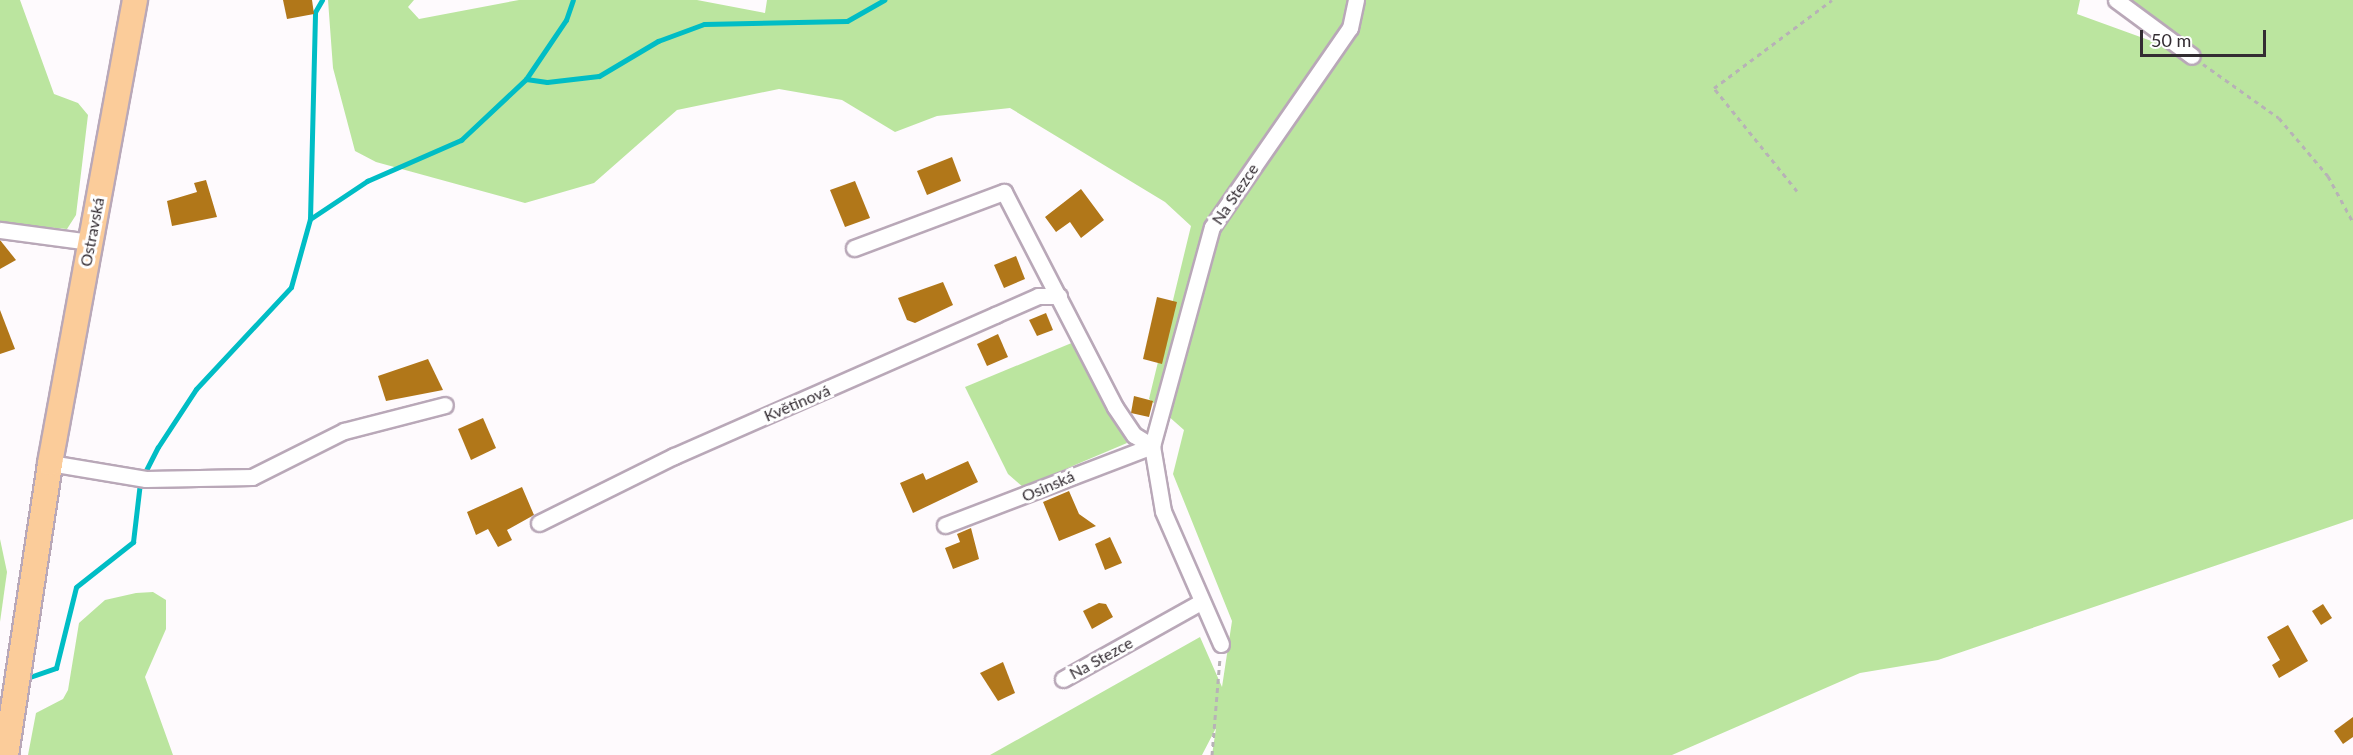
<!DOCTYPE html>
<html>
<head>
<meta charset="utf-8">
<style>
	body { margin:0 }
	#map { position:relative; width:2353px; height:755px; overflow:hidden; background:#fefafd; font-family:Lato,sans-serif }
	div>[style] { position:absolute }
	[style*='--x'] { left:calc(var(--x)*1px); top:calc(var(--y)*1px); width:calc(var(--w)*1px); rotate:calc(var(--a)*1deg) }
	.green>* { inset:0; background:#bbe59f }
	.stream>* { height:5px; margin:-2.5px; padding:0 2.5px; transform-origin:2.5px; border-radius:2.5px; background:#00bdc5 }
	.building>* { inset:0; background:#b17719 }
	.path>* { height:3px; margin-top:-1.5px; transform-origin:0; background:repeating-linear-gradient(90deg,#b7b2b6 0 4.5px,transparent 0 9px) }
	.roads { filter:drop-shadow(2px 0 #b9a8b8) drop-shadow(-2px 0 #b9a8b8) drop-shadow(0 2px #b9a8b8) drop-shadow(0 -2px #b9a8b8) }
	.minor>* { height:15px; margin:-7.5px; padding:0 7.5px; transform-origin:7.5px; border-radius:7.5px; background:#fff }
	.primary>* { height:24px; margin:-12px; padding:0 12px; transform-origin:12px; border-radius:12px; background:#fbcc9a }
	span { translate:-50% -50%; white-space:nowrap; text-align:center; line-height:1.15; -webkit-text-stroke:6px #fff; paint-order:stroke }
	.street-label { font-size:16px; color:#332c32 }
	.scale { position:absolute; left:2140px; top:30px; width:126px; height:27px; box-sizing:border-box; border:3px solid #332c32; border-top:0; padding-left:8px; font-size:18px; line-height:21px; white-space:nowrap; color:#332c32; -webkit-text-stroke:4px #fff; paint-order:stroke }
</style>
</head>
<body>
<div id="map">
	<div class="green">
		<i style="clip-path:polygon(0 0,20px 0,54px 94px,78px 103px,88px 115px,76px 215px,67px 229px,0 223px)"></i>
		<i style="clip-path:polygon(328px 0,414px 0,408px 7px,419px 19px,519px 0,697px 0,765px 13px,767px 0,2080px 0,2077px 14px,2190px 55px,2128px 0,2353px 0,2353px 519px,1938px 660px,1860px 673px,1672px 755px,1212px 755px,1216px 728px,1202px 755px,990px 755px,1200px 637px,1222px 687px,1232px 621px,1173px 474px,1184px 430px,1149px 399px,1191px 226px,1165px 202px,1010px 108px,937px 116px,895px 132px,842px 100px,779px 89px,677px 110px,594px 183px,525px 203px,376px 162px,355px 151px,333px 68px)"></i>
		<i style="clip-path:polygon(1074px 342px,1127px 443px,1023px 487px,1008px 474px,965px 387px)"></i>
		<i style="clip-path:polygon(0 539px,7px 572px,0 622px)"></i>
		<i style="clip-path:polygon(136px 593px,153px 592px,166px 600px,166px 629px,145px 677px,173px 755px,28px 755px,36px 713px,63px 699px,68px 690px,79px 623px,105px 600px)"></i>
	</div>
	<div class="stream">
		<i style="--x:526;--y:79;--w:21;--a:8"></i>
		<i style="--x:547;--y:82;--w:52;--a:-6.6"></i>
		<i style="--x:599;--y:76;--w:69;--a:-30.7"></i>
		<i style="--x:658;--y:41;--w:49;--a:-20.3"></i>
		<i style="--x:704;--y:24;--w:143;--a:-1.2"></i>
		<i style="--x:847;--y:21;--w:43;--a:-29.6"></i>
		<i style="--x:310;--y:219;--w:207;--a:-88.6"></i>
		<i style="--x:315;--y:12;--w:14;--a:-60"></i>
		<i style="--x:24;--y:679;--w:34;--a:-19"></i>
		<i style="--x:56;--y:668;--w:83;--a:-76.1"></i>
		<i style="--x:76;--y:587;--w:73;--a:-38.3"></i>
		<i style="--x:133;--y:542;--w:60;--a:-83.3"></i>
		<i style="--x:140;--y:482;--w:39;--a:-63"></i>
		<i style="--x:158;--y:447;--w:69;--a:-56.8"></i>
		<i style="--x:196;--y:389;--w:139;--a:-47"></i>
		<i style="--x:291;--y:287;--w:71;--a:-74.4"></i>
		<i style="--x:310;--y:219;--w:69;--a:-33.7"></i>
		<i style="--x:367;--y:181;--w:103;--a:-23.6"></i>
		<i style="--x:461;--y:140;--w:89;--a:-43.2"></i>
		<i style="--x:526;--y:79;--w:71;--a:-55.9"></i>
		<i style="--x:566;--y:20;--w:21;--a:-71"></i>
	</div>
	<div class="building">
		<i style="clip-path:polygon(283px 0,312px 0,314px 14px,287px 19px)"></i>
		<i style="clip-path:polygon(952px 157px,961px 181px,927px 195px,917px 171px)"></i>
		<i style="clip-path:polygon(206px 180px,217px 217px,172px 226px,167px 201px,197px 192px,194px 183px)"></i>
		<i style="clip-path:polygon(855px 181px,870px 218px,845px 227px,830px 190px)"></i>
		<i style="clip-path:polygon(1081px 189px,1104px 220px,1081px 238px,1070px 222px,1056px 232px,1045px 217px)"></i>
		<i style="clip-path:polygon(0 240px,16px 260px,0 269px)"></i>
		<i style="clip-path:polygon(1016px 256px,1025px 279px,1004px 288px,994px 265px)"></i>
		<i style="clip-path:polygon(943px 282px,953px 305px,915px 323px,907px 320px,898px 298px)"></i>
		<i style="clip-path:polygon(1157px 297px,1177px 302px,1162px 364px,1143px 359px)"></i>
		<i style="clip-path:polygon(0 310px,15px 349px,0 354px)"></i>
		<i style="clip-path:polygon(1046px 313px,1053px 330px,1037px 336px,1029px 320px)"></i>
		<i style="clip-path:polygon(998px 334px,1008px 357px,987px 366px,977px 344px)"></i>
		<i style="clip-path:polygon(428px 359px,443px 390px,386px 401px,378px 376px)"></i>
		<i style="clip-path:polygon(1134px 396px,1153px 401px,1149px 417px,1131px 413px)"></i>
		<i style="clip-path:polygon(483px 418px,496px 448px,471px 460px,458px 429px)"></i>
		<i style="clip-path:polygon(968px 461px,978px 482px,913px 513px,900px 483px,923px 473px,926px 480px)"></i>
		<i style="clip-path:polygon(522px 487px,534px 515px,507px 530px,512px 540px,498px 547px,488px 529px,476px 535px,467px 512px)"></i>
		<i style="clip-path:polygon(1069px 491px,1079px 514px,1096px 526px,1059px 541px,1043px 502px)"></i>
		<i style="clip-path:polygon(971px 528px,979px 559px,953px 569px,945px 548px,960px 542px,957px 534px)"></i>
		<i style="clip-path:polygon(1110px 537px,1122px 563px,1105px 570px,1095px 544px)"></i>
		<i style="clip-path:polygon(1099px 603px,1106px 604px,1113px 617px,1092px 629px,1083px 611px)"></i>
		<i style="clip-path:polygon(2323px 604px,2332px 618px,2321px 625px,2312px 611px)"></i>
		<i style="clip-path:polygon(2288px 625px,2308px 661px,2279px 678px,2272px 665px,2280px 660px,2267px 637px)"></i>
		<i style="clip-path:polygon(1003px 662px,1015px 693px,998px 701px,980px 673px)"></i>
		<i style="clip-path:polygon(2353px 717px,2353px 737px,2343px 744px,2334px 731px)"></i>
	</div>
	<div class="path">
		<i style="--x:2203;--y:64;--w:93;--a:35.4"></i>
		<i style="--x:2279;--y:118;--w:76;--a:49.8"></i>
		<i style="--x:2328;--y:176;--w:52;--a:61.5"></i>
		<i style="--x:1797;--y:191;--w:132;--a:-128.9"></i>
		<i style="--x:1714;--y:88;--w:147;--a:-36.7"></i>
		<i style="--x:1212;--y:755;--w:97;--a:-85.3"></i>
	</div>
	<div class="roads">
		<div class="minor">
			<i style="--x:2116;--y:0;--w:94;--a:36.4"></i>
			<i style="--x:0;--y:230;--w:91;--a:7.6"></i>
			<i style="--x:854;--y:248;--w:160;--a:-20.5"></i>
			<i style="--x:1004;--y:192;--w:242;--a:62.7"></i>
			<i style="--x:1115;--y:407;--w:34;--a:56"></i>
			<i style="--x:1134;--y:435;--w:21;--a:31"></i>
			<i style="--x:50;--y:463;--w:97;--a:9.5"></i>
			<i style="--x:146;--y:479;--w:106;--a:-1.1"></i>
			<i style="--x:252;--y:477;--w:103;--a:-26.6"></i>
			<i style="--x:344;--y:431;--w:104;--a:-14.4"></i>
			<i style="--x:539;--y:523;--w:151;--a:-26.4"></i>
			<i style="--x:674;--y:456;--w:351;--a:-23.7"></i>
			<i style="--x:995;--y:315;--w:47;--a:-23.8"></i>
			<i style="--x:1038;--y:296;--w:21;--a:0"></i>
			<i style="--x:945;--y:525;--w:222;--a:-20.9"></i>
			<i style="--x:1221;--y:644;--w:145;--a:-113.6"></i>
			<i style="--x:1163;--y:511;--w:66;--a:-99.6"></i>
			<i style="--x:1152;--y:446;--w:227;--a:-74.7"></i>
			<i style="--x:1212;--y:227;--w:242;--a:-55.3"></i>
			<i style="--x:1350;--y:28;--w:29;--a:-78"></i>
			<i style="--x:1063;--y:679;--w:158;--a:-29.2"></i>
		</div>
		<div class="primary">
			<i style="--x:6;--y:755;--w:295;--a:-81.4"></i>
			<i style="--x:50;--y:463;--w:471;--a:-79.6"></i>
		</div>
	</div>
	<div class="street-label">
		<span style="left:1235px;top:194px;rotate:-56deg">Na Stezce</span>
		<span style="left:92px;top:232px;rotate:-79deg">Ostravská</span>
		<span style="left:797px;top:403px;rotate:-23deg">Květinová</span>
		<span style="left:1048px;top:486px;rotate:-23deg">Osinská</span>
		<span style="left:1101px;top:658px;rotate:-29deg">Na Stezce</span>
	</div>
	<div class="scale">50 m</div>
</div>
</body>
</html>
